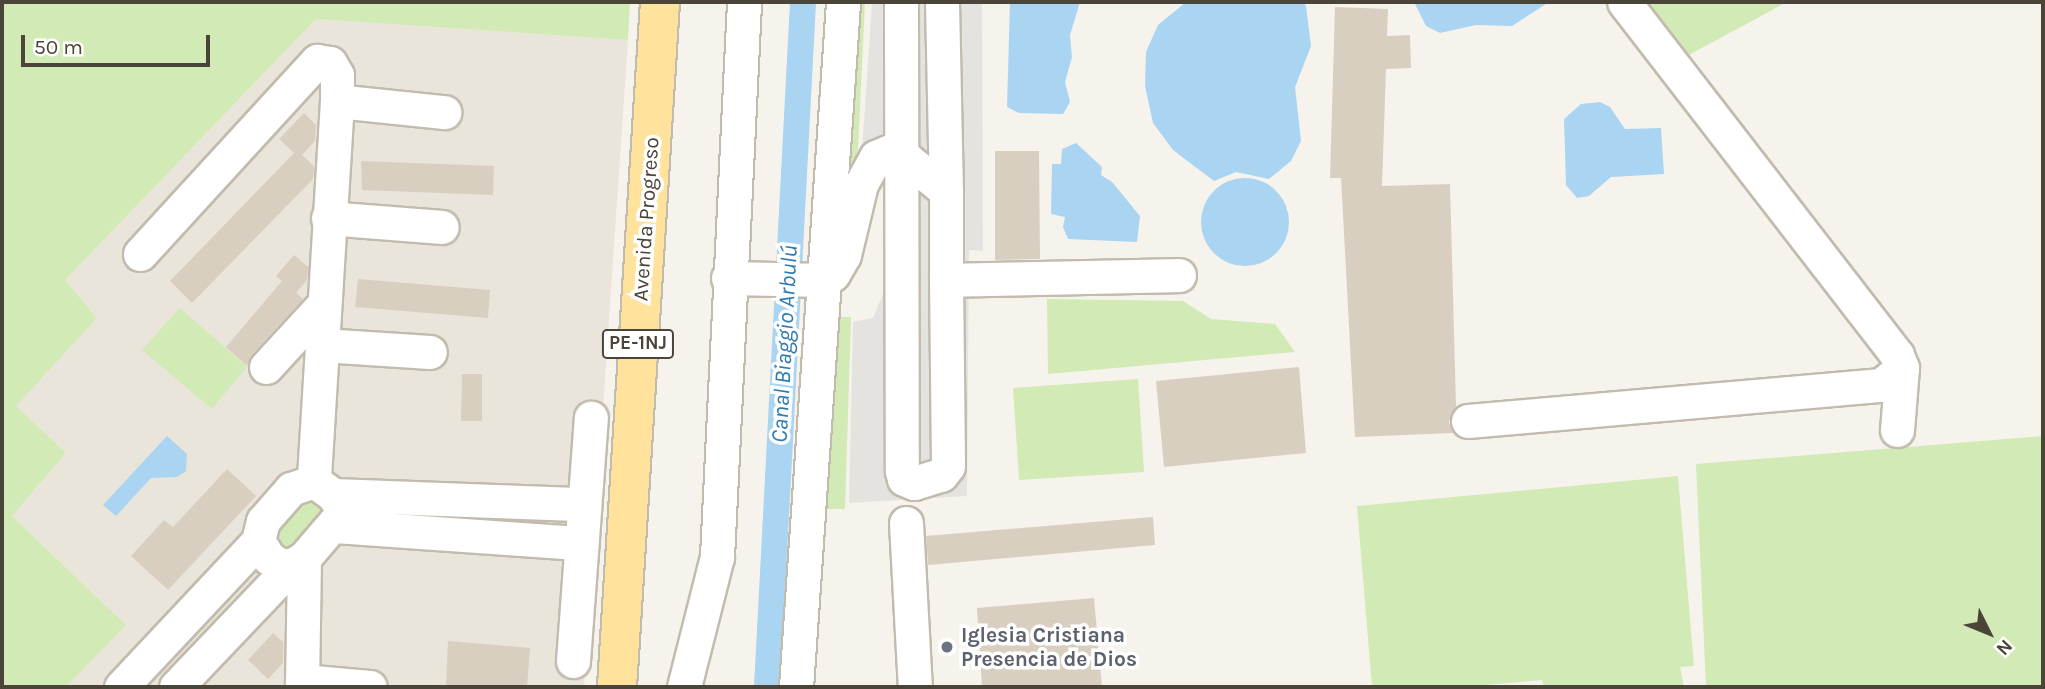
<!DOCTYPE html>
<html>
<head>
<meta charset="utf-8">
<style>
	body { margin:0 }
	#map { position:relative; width:2045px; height:689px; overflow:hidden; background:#f6f3ec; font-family:Karla,sans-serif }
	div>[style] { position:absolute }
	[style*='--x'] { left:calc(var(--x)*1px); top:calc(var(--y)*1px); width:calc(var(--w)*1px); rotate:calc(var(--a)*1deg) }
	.residential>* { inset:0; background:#eae5da }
	.green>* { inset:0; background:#d2eab5 }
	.parking>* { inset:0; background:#e5e3e0 }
	.water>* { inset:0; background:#a9d4f2 }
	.round { border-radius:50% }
	.canal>* { height:26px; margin:-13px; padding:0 13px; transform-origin:13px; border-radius:13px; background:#a9d4f2 }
	.building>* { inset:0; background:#d8cfc1 }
	.roads { filter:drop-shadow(2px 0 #c2bbae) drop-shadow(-2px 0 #c2bbae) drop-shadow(0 2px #c2bbae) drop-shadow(0 -2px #c2bbae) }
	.minor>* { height:33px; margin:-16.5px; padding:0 16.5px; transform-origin:16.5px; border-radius:16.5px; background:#fff }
	.major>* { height:38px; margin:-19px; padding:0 19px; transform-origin:19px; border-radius:19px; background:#ffe39c }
	.dots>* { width:19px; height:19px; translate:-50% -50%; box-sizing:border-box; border:4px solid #fff; border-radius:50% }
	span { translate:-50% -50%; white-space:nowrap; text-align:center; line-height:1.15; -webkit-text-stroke:7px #fff; paint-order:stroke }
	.shield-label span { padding:2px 5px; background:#fff; border:2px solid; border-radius:5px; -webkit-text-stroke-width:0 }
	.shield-label { font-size:19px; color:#4b4439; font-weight:700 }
	.street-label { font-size:21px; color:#4b4439 }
	.worship-label { font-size:21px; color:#5b616d; font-weight:700 }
	.left { translate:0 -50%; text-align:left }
	.water-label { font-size:23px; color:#2e7ab2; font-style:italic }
	.frame { position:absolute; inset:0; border:4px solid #4b4439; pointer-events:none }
	.north { position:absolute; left:1954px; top:598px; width:70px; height:70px; -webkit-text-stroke:5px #fff; paint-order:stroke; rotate:133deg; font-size:19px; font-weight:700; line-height:28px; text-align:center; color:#4b4439 }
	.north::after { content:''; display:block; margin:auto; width:24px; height:32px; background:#4b4439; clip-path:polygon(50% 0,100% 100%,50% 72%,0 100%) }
	.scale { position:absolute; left:21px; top:35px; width:189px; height:32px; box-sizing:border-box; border:4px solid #4b4439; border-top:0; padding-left:9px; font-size:21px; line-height:24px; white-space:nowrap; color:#4b4439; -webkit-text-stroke:5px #fff; paint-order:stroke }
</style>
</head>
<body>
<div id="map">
	<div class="residential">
		<i style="clip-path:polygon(316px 19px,628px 40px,584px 687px,66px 687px,126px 625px,12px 516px,66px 453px,15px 406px,97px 318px,65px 280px)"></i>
	</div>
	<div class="green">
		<i style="clip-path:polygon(2px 2px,630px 2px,628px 40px,316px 19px,65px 280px,97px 318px,16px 406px,66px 453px,12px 516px,126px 625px,66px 687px,2px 687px)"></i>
		<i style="clip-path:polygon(850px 2px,865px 2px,857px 169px,839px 171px)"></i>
		<i style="clip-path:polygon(1646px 2px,1787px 2px,1687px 56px)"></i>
		<i style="clip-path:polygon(1047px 299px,1183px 301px,1211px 319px,1275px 324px,1295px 352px,1048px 374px)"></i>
		<i style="clip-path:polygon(180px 308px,247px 367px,212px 409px,142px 350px)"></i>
		<i style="clip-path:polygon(831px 317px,851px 317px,845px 509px,820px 509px)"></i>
		<i style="clip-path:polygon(1138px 379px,1144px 472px,1019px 480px,1013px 388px)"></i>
		<i style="clip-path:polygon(2043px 436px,2043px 687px,1706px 687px,1696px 464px)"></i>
		<i style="clip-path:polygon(1678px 476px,1694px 666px,1680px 667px,1684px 687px,1544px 687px,1542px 680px,1462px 687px,1372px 687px,1357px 506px)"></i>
		<i style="clip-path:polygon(303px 496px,330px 504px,290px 552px,276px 545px,274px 528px)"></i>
	</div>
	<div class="parking">
		<i style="clip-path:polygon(872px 2px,982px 2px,983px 251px,969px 250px,967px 496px,849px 503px,853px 322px,873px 318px,887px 284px,893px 146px,862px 150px)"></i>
	</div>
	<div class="water">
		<i style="clip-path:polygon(1010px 2px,1080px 2px,1070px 35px,1072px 57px,1065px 82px,1070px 102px,1063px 114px,1019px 113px,1007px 107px)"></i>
		<i style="clip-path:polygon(1186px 2px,1303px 2px,1306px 6px,1311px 46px,1295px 87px,1301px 141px,1291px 161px,1269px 179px,1236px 172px,1214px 181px,1173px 150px,1153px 123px,1145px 86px,1146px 52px,1158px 25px)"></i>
		<i style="clip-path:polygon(1414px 2px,1549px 2px,1512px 26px,1476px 25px,1440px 33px,1426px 26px)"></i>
		<i style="clip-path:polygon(1600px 102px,1610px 107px,1625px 129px,1661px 128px,1664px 174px,1611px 177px,1589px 196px,1577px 198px,1566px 185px,1564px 119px,1581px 104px)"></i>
		<i style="clip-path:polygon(1076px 143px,1102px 167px,1101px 175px,1112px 182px,1140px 216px,1137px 242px,1068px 239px,1063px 227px,1065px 217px,1051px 214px,1052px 164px,1061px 164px,1062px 149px)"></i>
		<i class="round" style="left:1201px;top:178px;width:88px;height:88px"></i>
		<i style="clip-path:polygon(167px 436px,187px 454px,186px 471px,177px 477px,151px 478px,116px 516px,103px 505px)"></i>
	</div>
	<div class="canal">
		<i style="--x:767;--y:687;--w:686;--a:-86.99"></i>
	</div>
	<div class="building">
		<i style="clip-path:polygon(1335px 7px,1388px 9px,1387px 36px,1410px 35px,1411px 68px,1386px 69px,1382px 186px,1450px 184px,1456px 406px,1449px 422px,1453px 433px,1355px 437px,1341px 178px,1330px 178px)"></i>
		<i style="clip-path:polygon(304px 113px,316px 125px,315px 141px,302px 155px,314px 166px,313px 179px,192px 303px,170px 281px,294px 153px,279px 139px)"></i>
		<i style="clip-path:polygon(995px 151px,1039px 151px,1040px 259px,995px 260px)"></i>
		<i style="clip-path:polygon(361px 161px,494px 166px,493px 195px,362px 190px)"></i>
		<i style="clip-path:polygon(294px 255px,308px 267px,307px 280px,296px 293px,290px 287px,303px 299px,252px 354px,247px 366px,226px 347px,282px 281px,276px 276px)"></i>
		<i style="clip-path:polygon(358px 279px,490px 290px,488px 318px,355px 307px)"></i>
		<i style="clip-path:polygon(1299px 367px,1306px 453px,1164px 467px,1156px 381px)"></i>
		<i style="clip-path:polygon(462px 374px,482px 374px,482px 421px,461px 421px)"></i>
		<i style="clip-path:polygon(227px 469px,256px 496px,168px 590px,131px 556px,164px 520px,173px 527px)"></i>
		<i style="clip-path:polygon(1153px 517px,1155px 545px,928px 565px,926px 536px)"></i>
		<i style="clip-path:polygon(1094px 598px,1102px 687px,982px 687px,977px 608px)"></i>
		<i style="clip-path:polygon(273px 633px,283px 642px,283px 663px,268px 679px,248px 660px)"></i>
		<i style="clip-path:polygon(448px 641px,530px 648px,527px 687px,446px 687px)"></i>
	</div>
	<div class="roads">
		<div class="minor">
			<i style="--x:901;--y:2;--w:469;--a:89.9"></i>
			<i style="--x:902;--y:471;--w:8;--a:76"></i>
			<i style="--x:904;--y:479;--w:11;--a:22"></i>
			<i style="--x:914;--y:483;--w:28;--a:-17"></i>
			<i style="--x:941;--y:475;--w:11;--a:-52"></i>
			<i style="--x:948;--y:466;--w:186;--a:-90.6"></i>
			<i style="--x:942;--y:2;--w:189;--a:88.8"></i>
			<i style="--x:337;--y:101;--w:108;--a:5.9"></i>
			<i style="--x:328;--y:218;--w:114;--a:4.5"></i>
			<i style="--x:140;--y:254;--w:262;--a:-47.5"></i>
			<i style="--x:317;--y:61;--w:13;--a:9"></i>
			<i style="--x:330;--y:63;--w:14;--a:60"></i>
			<i style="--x:337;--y:75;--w:26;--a:90"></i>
			<i style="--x:337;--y:101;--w:381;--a:93.5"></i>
			<i style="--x:728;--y:278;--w:97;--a:1.2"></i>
			<i style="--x:825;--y:280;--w:10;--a:-37"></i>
			<i style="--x:833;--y:274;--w:22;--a:-60"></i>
			<i style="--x:844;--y:255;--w:73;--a:-76.5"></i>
			<i style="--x:861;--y:184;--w:31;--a:-61"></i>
			<i style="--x:876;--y:157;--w:13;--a:-23"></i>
			<i style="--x:888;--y:152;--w:22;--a:22"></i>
			<i style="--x:908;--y:160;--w:49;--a:39.2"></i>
			<i style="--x:946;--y:191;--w:89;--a:90"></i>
			<i style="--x:946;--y:280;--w:233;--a:-1.2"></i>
			<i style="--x:322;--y:345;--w:108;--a:3.7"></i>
			<i style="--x:266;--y:367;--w:84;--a:-47.4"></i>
			<i style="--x:1468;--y:421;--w:415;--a:-5"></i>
			<i style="--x:1881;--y:385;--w:27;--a:-39"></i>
			<i style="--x:1902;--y:368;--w:14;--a:-111"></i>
			<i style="--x:1897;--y:355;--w:446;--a:-127.7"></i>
			<i style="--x:1897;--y:430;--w:62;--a:-85.4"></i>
			<i style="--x:314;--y:481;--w:24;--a:36"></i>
			<i style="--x:333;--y:495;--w:12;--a:55"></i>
			<i style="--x:340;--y:505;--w:11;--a:90"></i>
			<i style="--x:340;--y:516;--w:55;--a:130.6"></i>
			<i style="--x:304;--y:558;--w:14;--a:150"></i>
			<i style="--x:292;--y:565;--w:12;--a:180"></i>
			<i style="--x:280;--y:565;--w:13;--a:-148"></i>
			<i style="--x:269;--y:558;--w:20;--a:-123"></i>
			<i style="--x:258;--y:541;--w:21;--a:-76"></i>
			<i style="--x:263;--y:521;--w:43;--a:-48.8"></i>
			<i style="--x:291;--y:489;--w:24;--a:-19"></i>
			<i style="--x:333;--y:495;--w:250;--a:2.1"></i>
			<i style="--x:906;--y:523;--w:164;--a:86.9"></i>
			<i style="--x:335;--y:526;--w:247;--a:4"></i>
			<i style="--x:573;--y:661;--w:244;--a:-85.8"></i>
			<i style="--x:302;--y:681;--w:68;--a:5"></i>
			<i style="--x:121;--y:687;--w:200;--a:-46.8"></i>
			<i style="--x:176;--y:687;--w:168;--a:-46.4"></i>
			<i style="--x:302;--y:687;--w:129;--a:-89.1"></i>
			<i style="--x:684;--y:687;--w:134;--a:-75.8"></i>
			<i style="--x:717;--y:557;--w:556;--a:-87.21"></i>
			<i style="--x:796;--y:687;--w:687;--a:-86.07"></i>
		</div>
		<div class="major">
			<i style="--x:617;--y:687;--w:686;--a:-86.41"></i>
		</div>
	</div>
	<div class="dots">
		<i style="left:947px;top:647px;background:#6b7280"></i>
	</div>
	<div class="shield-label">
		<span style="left:638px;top:344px">PE-1NJ</span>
	</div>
	<div class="street-label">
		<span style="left:646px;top:219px;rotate:-86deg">Avenida Progreso</span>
	</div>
	<div class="worship-label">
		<span class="left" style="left:961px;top:647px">Iglesia Cristiana<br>Presencia de Dios</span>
	</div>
	<div class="water-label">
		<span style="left:785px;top:344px;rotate:-87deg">Canal Biaggio Arbulú</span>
	</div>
	<div class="frame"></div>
	<div class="north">N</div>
	<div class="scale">50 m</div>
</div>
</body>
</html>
